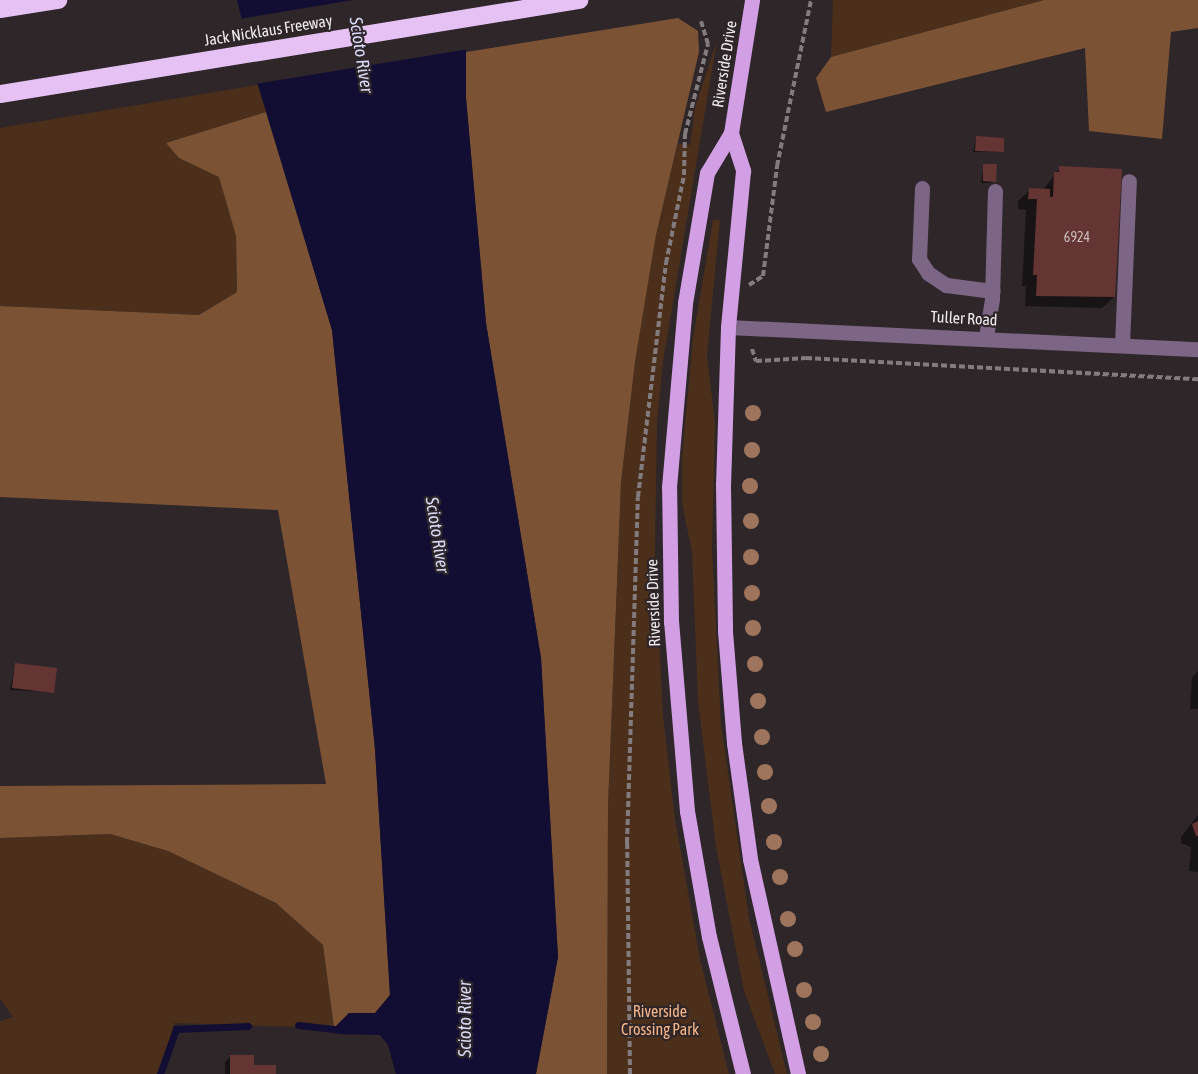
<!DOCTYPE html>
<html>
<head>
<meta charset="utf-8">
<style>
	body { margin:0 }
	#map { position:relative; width:1198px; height:1074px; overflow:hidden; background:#2e2629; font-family:"Asap Condensed",sans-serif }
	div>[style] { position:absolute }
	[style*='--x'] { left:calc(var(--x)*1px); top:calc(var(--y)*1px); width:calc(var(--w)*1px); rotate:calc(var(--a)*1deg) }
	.green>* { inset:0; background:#4b2f1a }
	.forest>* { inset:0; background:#7b5234 }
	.water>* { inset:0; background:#120e33 }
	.pier>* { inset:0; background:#2e2629 }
	.shadow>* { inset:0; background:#0007 }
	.stream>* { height:7px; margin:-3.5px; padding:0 3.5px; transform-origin:3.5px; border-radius:3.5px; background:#120e33 }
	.building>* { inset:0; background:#653533 }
	.path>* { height:4px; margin-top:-2px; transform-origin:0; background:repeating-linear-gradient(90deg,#837c7f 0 6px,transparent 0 9px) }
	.minor>* { height:15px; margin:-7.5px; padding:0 7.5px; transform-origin:7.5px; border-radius:7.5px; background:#7d6586 }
	.major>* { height:15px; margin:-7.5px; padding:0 7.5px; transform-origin:7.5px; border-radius:7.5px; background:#d29fe5 }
	.highway>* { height:18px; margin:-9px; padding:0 9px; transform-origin:9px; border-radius:9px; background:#e6c2f4 }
	.trees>* { width:16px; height:16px; margin:-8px; border-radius:50%; background:#9e755c }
	span { translate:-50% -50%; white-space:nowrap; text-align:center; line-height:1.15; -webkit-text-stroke:4.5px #2e2629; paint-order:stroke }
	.number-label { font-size:14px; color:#ccbdbe }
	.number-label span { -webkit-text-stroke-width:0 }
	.street-label { font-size:16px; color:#efeaec }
	.park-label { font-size:16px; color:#f9b586 }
	.water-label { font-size:18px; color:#dadbf9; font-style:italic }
</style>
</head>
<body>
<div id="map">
	<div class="green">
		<i style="clip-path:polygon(833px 0,1044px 0,831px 57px)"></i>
		<i style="clip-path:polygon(717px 40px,663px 362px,657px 423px,655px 551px,663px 716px,675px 819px,700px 959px,729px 1074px,607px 1074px,608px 805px,621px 482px,635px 362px,656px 235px,678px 143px,690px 145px,695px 108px)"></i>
		<i style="clip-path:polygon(258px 85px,266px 112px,166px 143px,179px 158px,219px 176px,236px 236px,237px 292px,199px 315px,0 306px,0 128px)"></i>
		<i style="clip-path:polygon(713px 220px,720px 220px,707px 355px,715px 423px,712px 550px,721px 724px,749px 918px,787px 1074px,775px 1074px,744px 991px,716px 847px,698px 702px,692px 552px,682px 503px,682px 458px,693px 338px)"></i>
		<i style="clip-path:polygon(110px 834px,168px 851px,276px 903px,323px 945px,334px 1028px,174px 1023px,164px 1074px,0 1074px,0 1021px,13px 1017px,0 999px,0 838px)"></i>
	</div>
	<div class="forest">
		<i style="clip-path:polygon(1044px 0,1198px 0,1198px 28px,1171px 32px,1162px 139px,1089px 131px,1085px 48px,826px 112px,816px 78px,831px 57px)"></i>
		<i style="clip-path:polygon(678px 18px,698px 31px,699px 52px,656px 235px,635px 362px,621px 482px,608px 805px,607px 1074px,536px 1074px,558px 957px,541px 658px,486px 323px,466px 98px,466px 52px)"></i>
		<i style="clip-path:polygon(266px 112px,332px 330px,375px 749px,390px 995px,375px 1013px,349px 1013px,334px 1028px,323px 945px,276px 903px,168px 851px,110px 834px,0 838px,0 786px,326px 784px,278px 510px,0 497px,0 306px,199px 315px,237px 292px,236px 236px,219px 177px,179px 158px,166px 143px)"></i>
	</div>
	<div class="water">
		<i style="clip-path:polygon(237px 0,466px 0,466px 98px,486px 323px,541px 658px,558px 957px,536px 1074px,396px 1074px,388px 1045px,380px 1035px,338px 1034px,334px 1028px,349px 1013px,375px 1013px,390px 995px,375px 749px,332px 330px,258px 85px)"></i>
	</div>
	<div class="pier">
		<i style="clip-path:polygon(353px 0,469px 0,469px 49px,255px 84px,239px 19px)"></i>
	</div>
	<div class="shadow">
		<i style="clip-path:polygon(976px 138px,1002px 152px,973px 152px)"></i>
		<i style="clip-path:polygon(984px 165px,994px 181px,992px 183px,981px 183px)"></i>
		<i style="clip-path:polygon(1060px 168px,1114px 297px,1102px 308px,1025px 306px,1026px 286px,1022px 286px,1026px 210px,1018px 209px,1018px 201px,1030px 190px,1043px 190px)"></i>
		<i style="clip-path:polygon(15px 665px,52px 692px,10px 690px)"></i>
		<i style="clip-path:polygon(1198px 671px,1198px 709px,1190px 709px,1192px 678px)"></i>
		<i style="clip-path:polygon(1198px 815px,1198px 872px,1189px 871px,1191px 847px,1181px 843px,1181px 837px)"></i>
		<i style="clip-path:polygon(231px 1056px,252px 1066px,274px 1074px,225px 1074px,225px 1062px)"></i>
	</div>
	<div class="stream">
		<i style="--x:298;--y:1025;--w:45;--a:6.3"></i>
		<i style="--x:160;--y:1074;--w:48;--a:-70.4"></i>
		<i style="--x:176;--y:1029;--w:72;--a:-2.4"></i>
	</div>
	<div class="building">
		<i style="clip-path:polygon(976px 136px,1004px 138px,1004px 152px,975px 151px)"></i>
		<i style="clip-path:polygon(983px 164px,997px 164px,996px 182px,983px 181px)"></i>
		<i style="clip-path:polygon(1059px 166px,1122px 169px,1115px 297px,1036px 296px,1037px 275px,1033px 275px,1037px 199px,1028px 199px,1029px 188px,1050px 189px,1050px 197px,1053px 197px,1054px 172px,1059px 172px)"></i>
		<i style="clip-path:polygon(15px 663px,57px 668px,54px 693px,12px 688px)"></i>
		<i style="clip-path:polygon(1198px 821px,1198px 836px,1196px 836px,1192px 824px)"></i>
		<i style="clip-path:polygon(230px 1055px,254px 1055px,254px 1065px,276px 1065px,276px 1074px,230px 1074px)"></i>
	</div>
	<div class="path">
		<i style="--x:749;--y:285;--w:17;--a:-33"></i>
		<i style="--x:763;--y:276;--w:111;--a:-82.7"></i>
		<i style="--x:777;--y:166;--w:169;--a:-78.4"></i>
		<i style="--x:752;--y:349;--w:13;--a:72"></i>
		<i style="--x:756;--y:361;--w:50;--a:-3.4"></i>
		<i style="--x:806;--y:358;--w:393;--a:3.1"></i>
		<i style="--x:630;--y:1074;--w:231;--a:-90.7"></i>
		<i style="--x:627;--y:843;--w:346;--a:-88.2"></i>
		<i style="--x:638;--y:497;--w:236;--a:-83.2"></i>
		<i style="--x:666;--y:263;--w:90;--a:-78.4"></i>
		<i style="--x:684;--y:175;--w:41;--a:-88.6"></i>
		<i style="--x:685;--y:134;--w:93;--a:-75.7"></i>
		<i style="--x:708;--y:44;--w:24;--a:-107"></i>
	</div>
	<div class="minor">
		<i style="--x:922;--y:188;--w:71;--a:92.4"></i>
		<i style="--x:919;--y:259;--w:17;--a:57"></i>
		<i style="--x:928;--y:273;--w:22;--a:34"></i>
		<i style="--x:946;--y:285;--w:47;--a:7.3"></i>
		<i style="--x:728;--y:327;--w:471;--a:2.7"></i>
		<i style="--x:986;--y:337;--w:39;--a:-81"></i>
		<i style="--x:992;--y:298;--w:107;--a:-88.4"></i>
		<i style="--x:1122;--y:345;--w:164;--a:-87.6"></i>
	</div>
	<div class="major">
		<i style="--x:731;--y:133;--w:40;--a:72"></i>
		<i style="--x:743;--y:171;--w:157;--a:95.5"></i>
		<i style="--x:728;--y:327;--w:157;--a:91.8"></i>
		<i style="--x:723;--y:484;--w:147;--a:89.2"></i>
		<i style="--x:725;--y:631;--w:112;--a:85.4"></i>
		<i style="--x:734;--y:743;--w:117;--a:82.1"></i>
		<i style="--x:750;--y:859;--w:220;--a:77.4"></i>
		<i style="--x:743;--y:1074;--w:141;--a:-103.9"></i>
		<i style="--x:709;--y:937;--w:128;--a:-99.9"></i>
		<i style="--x:687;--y:811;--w:190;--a:-94.8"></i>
		<i style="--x:671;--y:622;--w:135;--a:-90.8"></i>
		<i style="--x:669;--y:487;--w:185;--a:-85"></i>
		<i style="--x:685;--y:303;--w:132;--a:-80.4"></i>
		<i style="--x:707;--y:173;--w:47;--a:-59"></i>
		<i style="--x:731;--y:133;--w:135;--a:-81"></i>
	</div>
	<div class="highway">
		<i style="--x:0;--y:9;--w:59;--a:-8.8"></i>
		<i style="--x:0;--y:94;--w:587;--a:-9.22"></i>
	</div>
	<div class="trees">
		<i style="left:753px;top:413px"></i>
		<i style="left:752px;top:450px"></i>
		<i style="left:750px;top:486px"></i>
		<i style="left:751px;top:521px"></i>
		<i style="left:751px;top:557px"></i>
		<i style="left:752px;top:593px"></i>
		<i style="left:753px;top:628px"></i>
		<i style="left:755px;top:664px"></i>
		<i style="left:758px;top:701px"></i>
		<i style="left:762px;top:737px"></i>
		<i style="left:765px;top:772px"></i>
		<i style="left:769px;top:806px"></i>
		<i style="left:774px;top:842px"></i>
		<i style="left:780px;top:877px"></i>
		<i style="left:788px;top:919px"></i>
		<i style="left:795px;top:949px"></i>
		<i style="left:804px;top:990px"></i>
		<i style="left:813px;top:1022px"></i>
		<i style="left:821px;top:1054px"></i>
	</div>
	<div class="number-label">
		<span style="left:1077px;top:237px">6924</span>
	</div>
	<div class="street-label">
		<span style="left:268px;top:30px;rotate:-9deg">Jack Nicklaus Freeway</span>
		<span style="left:724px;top:64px;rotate:-81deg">Riverside Drive</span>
		<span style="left:964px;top:318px;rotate:3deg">Tuller Road</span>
		<span style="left:653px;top:603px;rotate:-92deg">Riverside Drive</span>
	</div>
	<div class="park-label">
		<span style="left:660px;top:1020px">Riverside<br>Crossing Park</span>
	</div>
	<div class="water-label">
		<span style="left:361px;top:55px;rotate:81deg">Scioto River</span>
		<span style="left:437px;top:535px;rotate:81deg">Scioto River</span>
		<span style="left:465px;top:1019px;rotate:-90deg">Scioto River</span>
	</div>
</div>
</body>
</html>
